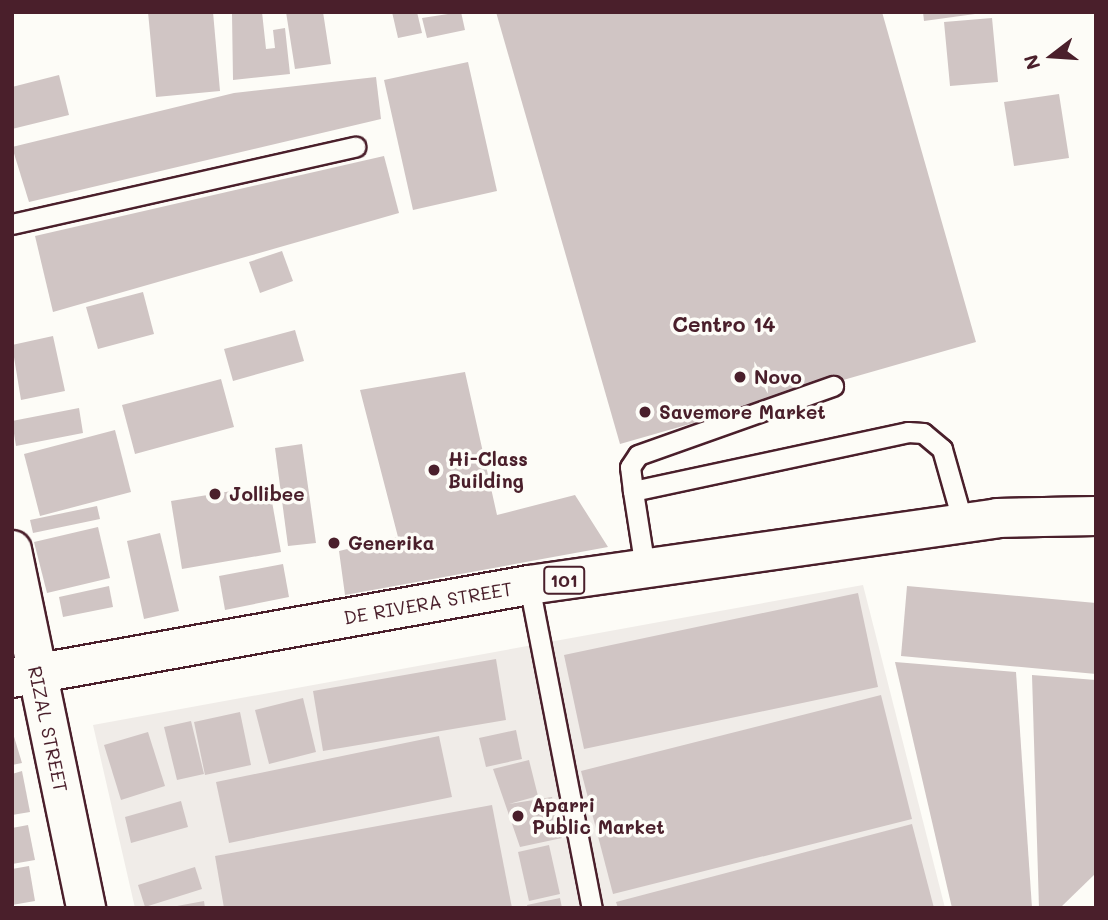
<!DOCTYPE html>
<html>
<head>
<meta charset="utf-8">
<style>
	body { margin:0 }
	#map { position:relative; width:1108px; height:920px; overflow:hidden; background:#fdfcf7; font-family:Mali,sans-serif }
	div>[style] { position:absolute }
	[style*='--x'] { left:calc(var(--x)*1px); top:calc(var(--y)*1px); width:calc(var(--w)*1px); rotate:calc(var(--a)*1deg) }
	.built>* { inset:0; background:#f0ece8 }
	.building>* { inset:0; background:#d0c5c4 }
	.roads { filter:drop-shadow(2px 0 #4a1f2b) drop-shadow(-2px 0 #4a1f2b) drop-shadow(0 2px #4a1f2b) drop-shadow(0 -2px #4a1f2b) }
	.lane>* { height:19px; margin:-9.5px; padding:0 9.5px; transform-origin:9.5px; border-radius:9.5px; background:#fdfcf7 }
	.secondary>* { height:38px; margin:-19px; padding:0 19px; transform-origin:19px; border-radius:19px; background:#fdfcf7 }
	.primary>* { height:38px; margin:-19px; padding:0 19px; transform-origin:19px; border-radius:19px; background:#fdfcf7 }
	.dots>* { width:19px; height:19px; translate:-50% -50%; box-sizing:border-box; border:4px solid #fdfcf7; border-radius:50% }
	span { translate:-50% -50%; white-space:nowrap; text-align:center; line-height:1.15; -webkit-text-stroke:7px #fdfcf7; paint-order:stroke }
	.shield-label span { padding:2px 5px; background:#fdfcf7; border:2px solid; border-radius:5px; -webkit-text-stroke-width:0 }
	.shield-label { font-size:18px; color:#4a1f2b; font-weight:700 }
	.poi-label { font-size:19px; color:#4a1f2b; font-weight:700 }
	.left { translate:0 -50%; text-align:left }
	.street-label { font-size:19px; color:#4a1f2b }
	.neighbourhood-label { font-size:21px; color:#4a1f2b; font-weight:700 }
	.frame { position:absolute; inset:0; border:14px solid #4a1f2b; pointer-events:none }
	.north { position:absolute; left:1017px; top:21px; width:70px; height:70px; -webkit-text-stroke:5px #fdfcf7; paint-order:stroke; rotate:253deg; font-size:19px; font-weight:700; line-height:28px; text-align:center; color:#4a1f2b }
	.north::after { content:''; display:block; margin:auto; width:24px; height:32px; background:#4a1f2b; clip-path:polygon(50% 0,100% 100%,50% 72%,0 100%) }
</style>
</head>
<body>
<div id="map">
	<div class="built">
		<i style="clip-path:polygon(863px 585px,945px 908px,135px 908px,93px 725px)"></i>
	</div>
	<div class="building">
		<i style="clip-path:polygon(148px 12px,213px 12px,220px 91px,156px 97px)"></i>
		<i style="clip-path:polygon(262px 12px,266px 49px,275px 48px,273px 30px,285px 28px,290px 74px,233px 80px,232px 14px)"></i>
		<i style="clip-path:polygon(286px 12px,323px 12px,331px 64px,295px 69px)"></i>
		<i style="clip-path:polygon(392px 12px,417px 12px,422px 33px,398px 38px)"></i>
		<i style="clip-path:polygon(461px 12px,465px 30px,427px 38px,422px 18px)"></i>
		<i style="clip-path:polygon(496px 12px,882px 12px,976px 342px,620px 444px)"></i>
		<i style="clip-path:polygon(923px 12px,975px 12px,975px 14px,924px 21px)"></i>
		<i style="clip-path:polygon(992px 18px,998px 82px,950px 86px,944px 22px)"></i>
		<i style="clip-path:polygon(468px 62px,497px 191px,413px 210px,384px 80px)"></i>
		<i style="clip-path:polygon(59px 75px,69px 115px,12px 129px,12px 87px)"></i>
		<i style="clip-path:polygon(376px 77px,381px 119px,29px 202px,12px 147px,234px 93px)"></i>
		<i style="clip-path:polygon(1059px 94px,1069px 158px,1014px 166px,1004px 102px)"></i>
		<i style="clip-path:polygon(384px 156px,399px 213px,53px 312px,35px 236px)"></i>
		<i style="clip-path:polygon(282px 251px,293px 281px,260px 293px,249px 262px)"></i>
		<i style="clip-path:polygon(143px 292px,154px 334px,98px 349px,86px 307px)"></i>
		<i style="clip-path:polygon(295px 330px,304px 361px,233px 381px,224px 349px)"></i>
		<i style="clip-path:polygon(53px 336px,65px 391px,21px 400px,12px 345px)"></i>
		<i style="clip-path:polygon(465px 372px,497px 515px,575px 495px,608px 547px,345px 595px,339px 551px,398px 537px,360px 390px)"></i>
		<i style="clip-path:polygon(221px 379px,234px 427px,135px 454px,122px 405px)"></i>
		<i style="clip-path:polygon(79px 408px,83px 433px,16px 446px,12px 421px)"></i>
		<i style="clip-path:polygon(115px 430px,131px 492px,40px 516px,24px 454px)"></i>
		<i style="clip-path:polygon(302px 444px,316px 543px,288px 546px,275px 448px)"></i>
		<i style="clip-path:polygon(269px 485px,281px 552px,182px 569px,171px 501px)"></i>
		<i style="clip-path:polygon(97px 506px,100px 519px,33px 533px,30px 520px)"></i>
		<i style="clip-path:polygon(98px 527px,110px 578px,47px 593px,34px 542px)"></i>
		<i style="clip-path:polygon(160px 533px,179px 611px,144px 619px,127px 541px)"></i>
		<i style="clip-path:polygon(283px 564px,289px 597px,225px 610px,219px 576px)"></i>
		<i style="clip-path:polygon(109px 586px,113px 607px,63px 617px,59px 597px)"></i>
		<i style="clip-path:polygon(907px 586px,1096px 603px,1096px 674px,901px 656px)"></i>
		<i style="clip-path:polygon(858px 593px,878px 687px,584px 749px,564px 655px)"></i>
		<i style="clip-path:polygon(496px 659px,506px 720px,323px 751px,313px 691px)"></i>
		<i style="clip-path:polygon(895px 662px,1016px 672px,1032px 908px,952px 908px)"></i>
		<i style="clip-path:polygon(1032px 675px,1096px 680px,1096px 873px,1060px 908px,1039px 908px)"></i>
		<i style="clip-path:polygon(881px 695px,912px 819px,613px 894px,581px 771px)"></i>
		<i style="clip-path:polygon(303px 698px,316px 752px,269px 764px,255px 710px)"></i>
		<i style="clip-path:polygon(240px 712px,251px 765px,205px 775px,194px 722px)"></i>
		<i style="clip-path:polygon(191px 721px,204px 774px,177px 780px,164px 727px)"></i>
		<i style="clip-path:polygon(12px 730px,22px 763px,12px 765px)"></i>
		<i style="clip-path:polygon(516px 730px,522px 759px,486px 767px,479px 738px)"></i>
		<i style="clip-path:polygon(148px 732px,165px 786px,121px 800px,104px 745px)"></i>
		<i style="clip-path:polygon(439px 736px,452px 797px,229px 843px,216px 782px)"></i>
		<i style="clip-path:polygon(529px 760px,538px 796px,509px 804px,552px 797px,562px 838px,520px 847px,493px 769px)"></i>
		<i style="clip-path:polygon(22px 771px,30px 812px,12px 815px,12px 774px)"></i>
		<i style="clip-path:polygon(181px 801px,188px 827px,131px 843px,125px 817px)"></i>
		<i style="clip-path:polygon(492px 805px,512px 908px,224px 908px,215px 856px)"></i>
		<i style="clip-path:polygon(912px 824px,934px 908px,618px 908px,616px 902px)"></i>
		<i style="clip-path:polygon(28px 825px,35px 860px,12px 864px,12px 828px)"></i>
		<i style="clip-path:polygon(549px 845px,560px 894px,529px 901px,518px 852px)"></i>
		<i style="clip-path:polygon(29px 866px,35px 901px,12px 905px,12px 869px)"></i>
		<i style="clip-path:polygon(195px 867px,202px 889px,145px 907px,138px 885px)"></i>
		<i style="clip-path:polygon(560px 898px,562px 908px,528px 908px,527px 905px)"></i>
		<i style="clip-path:polygon(204px 901px,205px 908px,177px 908px,177px 906px)"></i>
	</div>
	<div class="roads">
		<div class="lane">
			<i style="--x:12;--y:224;--w:352;--a:-12.7"></i>
			<i style="--x:633;--y:491;--w:24;--a:-97"></i>
			<i style="--x:630;--y:467;--w:14;--a:-56"></i>
			<i style="--x:638;--y:455;--w:207;--a:-19.5"></i>
			<i style="--x:645;--y:568;--w:78;--a:-98.9"></i>
			<i style="--x:633;--y:491;--w:281;--a:-12.1"></i>
			<i style="--x:908;--y:432;--w:15;--a:4"></i>
			<i style="--x:923;--y:433;--w:25;--a:40"></i>
			<i style="--x:942;--y:449;--w:77;--a:74.2"></i>
			<i style="--x:529;--y:585;--w:329;--a:79"></i>
		</div>
		<div class="secondary">
			<i style="--x:12;--y:550;--w:366;--a:78.3"></i>
		</div>
		<div class="primary">
			<i style="--x:12;--y:678;--w:525;--a:-10.2"></i>
			<i style="--x:529;--y:585;--w:473;--a:-8.1"></i>
			<i style="--x:997;--y:518;--w:99;--a:-1.2"></i>
		</div>
	</div>
	<div class="dots">
		<i style="left:740px;top:377px;background:#4a1f2b"></i>
		<i style="left:645px;top:412px;background:#4a1f2b"></i>
		<i style="left:434px;top:470px;background:#4a1f2b"></i>
		<i style="left:215px;top:494px;background:#4a1f2b"></i>
		<i style="left:334px;top:543px;background:#4a1f2b"></i>
		<i style="left:518px;top:816px;background:#4a1f2b"></i>
	</div>
	<div class="shield-label">
		<span style="left:564px;top:580px">101</span>
	</div>
	<div class="poi-label">
		<span class="left" style="left:754px;top:377px">Novo</span>
		<span class="left" style="left:659px;top:412px">Savemore Market</span>
		<span class="left" style="left:448px;top:470px">Hi-Class<br>Building</span>
		<span class="left" style="left:229px;top:494px">Jollibee</span>
		<span class="left" style="left:348px;top:543px">Generika</span>
		<span class="left" style="left:532px;top:816px">Aparri<br>Public Market</span>
	</div>
	<div class="street-label">
		<span style="left:428px;top:603px;rotate:-10deg">DE RIVERA STREET</span>
		<span style="left:48px;top:729px;rotate:78deg">RIZAL STREET</span>
	</div>
	<div class="neighbourhood-label">
		<span style="left:724px;top:324px">Centro 14</span>
	</div>
	<div class="frame"></div>
	<div class="north">N</div>
</div>
</body>
</html>
